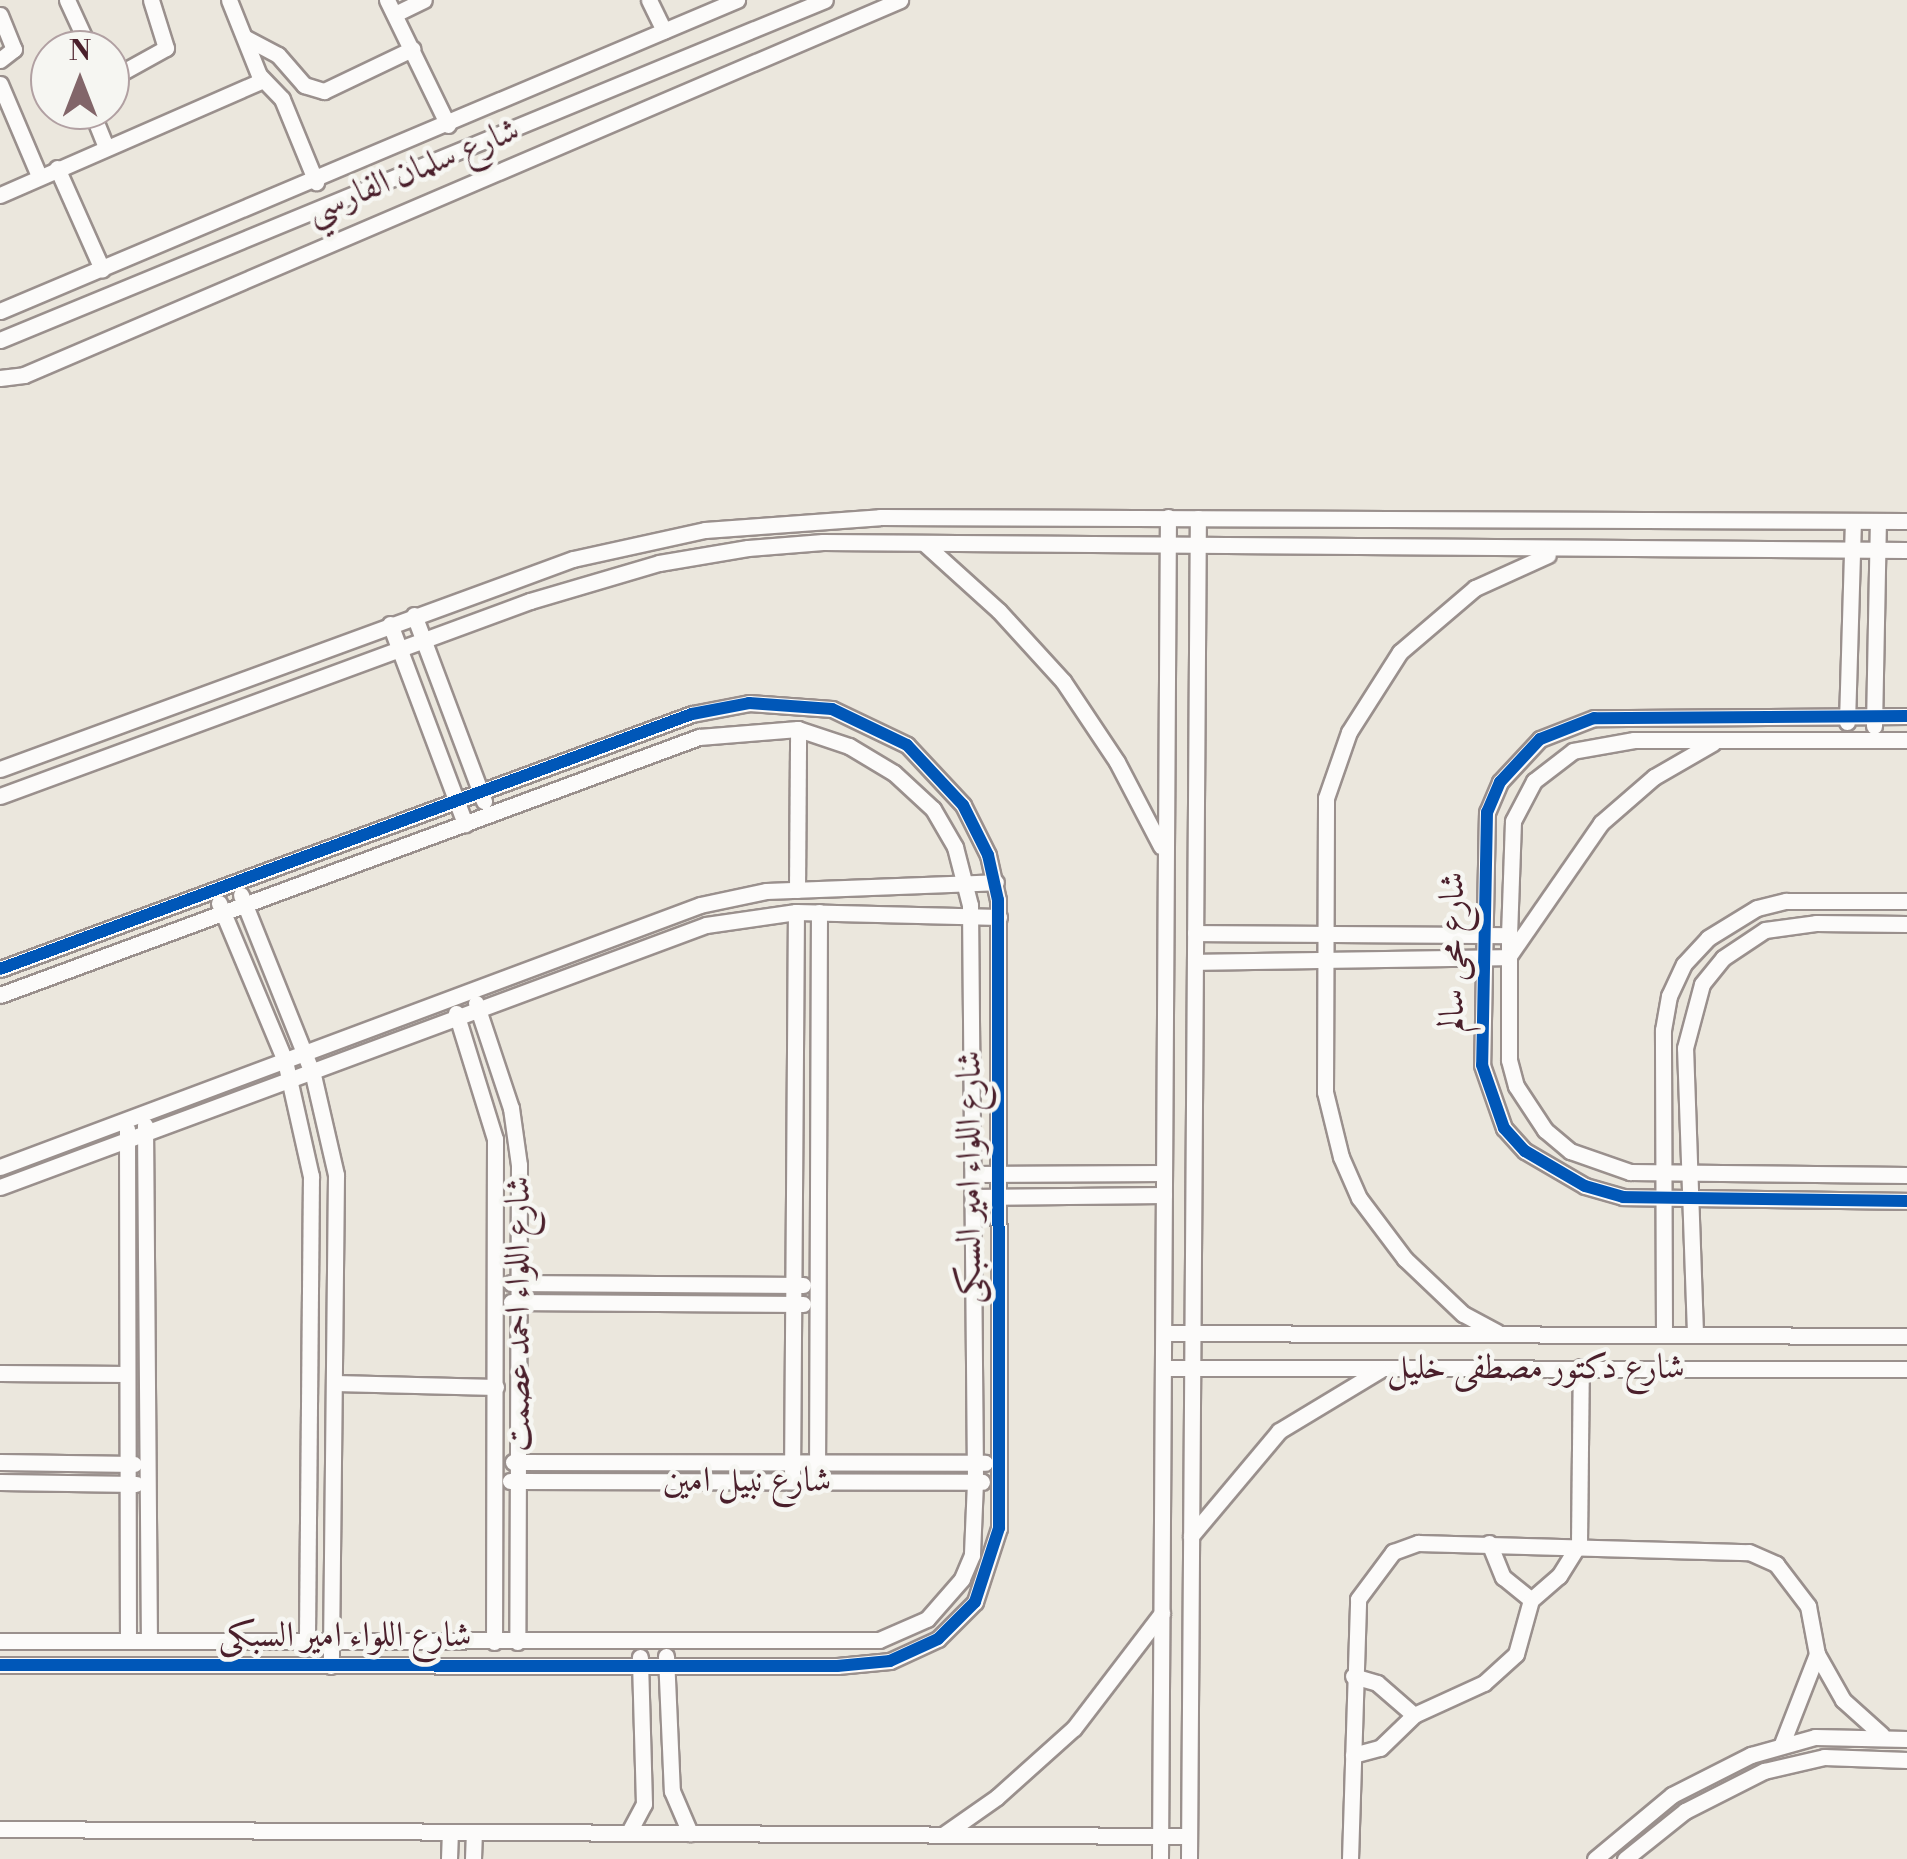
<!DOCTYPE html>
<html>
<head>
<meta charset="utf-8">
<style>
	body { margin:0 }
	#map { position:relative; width:1907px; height:1859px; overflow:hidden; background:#ebe7dd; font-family:"Libre Bodoni",Amiri,serif }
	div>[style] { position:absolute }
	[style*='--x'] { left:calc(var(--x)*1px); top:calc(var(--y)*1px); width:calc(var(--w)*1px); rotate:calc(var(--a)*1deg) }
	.roads { filter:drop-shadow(2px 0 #9a908d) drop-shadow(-2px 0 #9a908d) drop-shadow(0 2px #9a908d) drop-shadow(0 -2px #9a908d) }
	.minor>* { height:15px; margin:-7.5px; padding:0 7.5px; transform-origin:7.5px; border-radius:7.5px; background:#fcfbfa }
	.cycleway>* { height:12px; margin:-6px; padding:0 6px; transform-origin:6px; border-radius:6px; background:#0057b8 }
	span { translate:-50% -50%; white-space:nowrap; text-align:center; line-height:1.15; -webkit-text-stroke:9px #f6f6f2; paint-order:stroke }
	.street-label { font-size:35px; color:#4a1f2b }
	.north { position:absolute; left:30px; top:30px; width:100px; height:100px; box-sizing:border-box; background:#f6f6f2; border:2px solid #b1a0a2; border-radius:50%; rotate:0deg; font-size:28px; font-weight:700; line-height:40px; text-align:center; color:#4a1f2b }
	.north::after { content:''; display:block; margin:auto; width:35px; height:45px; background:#826569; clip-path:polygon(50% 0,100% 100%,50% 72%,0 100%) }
</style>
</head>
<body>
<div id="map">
	<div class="roads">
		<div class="minor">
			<i style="--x:67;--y:0;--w:55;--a:65.3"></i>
			<i style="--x:229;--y:0;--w:81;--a:68.2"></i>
			<i style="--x:259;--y:75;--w:33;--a:46"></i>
			<i style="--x:282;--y:99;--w:90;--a:67.7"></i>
			<i style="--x:387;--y:0;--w:139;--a:64"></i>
			<i style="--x:649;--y:0;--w:34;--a:64"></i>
			<i style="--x:395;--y:14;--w:32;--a:-26"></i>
			<i style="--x:0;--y:15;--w:37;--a:68"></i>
			<i style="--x:14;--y:49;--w:18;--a:142"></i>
			<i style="--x:246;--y:38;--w:36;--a:28"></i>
			<i style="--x:278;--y:55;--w:40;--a:49"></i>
			<i style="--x:304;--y:85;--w:21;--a:17"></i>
			<i style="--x:324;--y:91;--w:98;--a:-25.5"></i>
			<i style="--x:110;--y:79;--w:64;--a:-29"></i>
			<i style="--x:166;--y:48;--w:50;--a:-107.4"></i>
			<i style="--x:0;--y:84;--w:100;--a:67"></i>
			<i style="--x:91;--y:110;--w:40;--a:68"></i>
			<i style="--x:57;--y:168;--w:111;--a:66"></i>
			<i style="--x:0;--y:195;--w:287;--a:-23.6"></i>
			<i style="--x:0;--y:311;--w:800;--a:-22.88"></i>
			<i style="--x:0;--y:340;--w:892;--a:-22.4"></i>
			<i style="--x:0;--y:378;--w:24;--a:-7"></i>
			<i style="--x:24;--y:375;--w:953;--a:-23.17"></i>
			<i style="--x:926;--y:545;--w:98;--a:42.1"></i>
			<i style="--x:999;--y:611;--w:95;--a:47.6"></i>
			<i style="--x:1063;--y:681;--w:97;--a:56.3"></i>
			<i style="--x:1117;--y:762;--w:95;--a:62.4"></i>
			<i style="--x:414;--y:615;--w:199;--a:69.4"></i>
			<i style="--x:390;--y:624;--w:214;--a:69.4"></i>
			<i style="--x:1907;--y:716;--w:313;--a:179.6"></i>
			<i style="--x:1594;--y:718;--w:58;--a:158.7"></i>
			<i style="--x:1540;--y:739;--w:59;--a:132.9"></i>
			<i style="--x:1500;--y:782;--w:33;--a:113"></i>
			<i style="--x:1487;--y:812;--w:253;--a:91.1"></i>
			<i style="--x:1482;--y:1065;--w:67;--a:70.8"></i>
			<i style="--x:1504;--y:1128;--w:31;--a:48"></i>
			<i style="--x:1525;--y:1151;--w:69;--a:30.3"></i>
			<i style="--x:1585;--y:1186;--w:40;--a:16"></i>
			<i style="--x:1623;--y:1197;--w:284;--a:0.8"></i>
			<i style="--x:1847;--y:722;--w:201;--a:-88.3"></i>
			<i style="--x:1874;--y:726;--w:205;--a:-88.9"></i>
			<i style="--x:1907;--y:740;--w:273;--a:180"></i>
			<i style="--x:1634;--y:740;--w:62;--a:169.8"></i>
			<i style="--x:1573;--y:751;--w:49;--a:142.4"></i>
			<i style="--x:1534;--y:781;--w:45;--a:117.7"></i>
			<i style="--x:1513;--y:821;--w:114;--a:92"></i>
			<i style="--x:1509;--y:935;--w:125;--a:90"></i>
			<i style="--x:1509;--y:1060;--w:27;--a:75"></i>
			<i style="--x:1516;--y:1086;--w:53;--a:56.6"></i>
			<i style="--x:1545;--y:1130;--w:33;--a:40"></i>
			<i style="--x:1570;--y:1151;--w:64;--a:19.3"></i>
			<i style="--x:1630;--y:1172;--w:277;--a:0.6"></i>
			<i style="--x:0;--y:769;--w:610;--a:-20.13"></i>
			<i style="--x:573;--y:559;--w:135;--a:-12.4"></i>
			<i style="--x:705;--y:530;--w:175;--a:-4.2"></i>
			<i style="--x:880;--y:517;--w:1027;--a:0.22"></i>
			<i style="--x:0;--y:796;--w:565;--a:-20.2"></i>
			<i style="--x:530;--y:601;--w:134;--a:-16.4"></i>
			<i style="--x:659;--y:563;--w:90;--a:-9.6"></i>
			<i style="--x:748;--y:548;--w:75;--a:-4.6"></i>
			<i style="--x:823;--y:542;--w:1084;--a:0.42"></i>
			<i style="--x:797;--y:890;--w:161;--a:-89.6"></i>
			<i style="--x:241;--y:895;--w:194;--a:68.2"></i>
			<i style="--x:313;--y:1075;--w:103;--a:77"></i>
			<i style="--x:336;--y:1175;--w:491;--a:90.6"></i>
			<i style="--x:219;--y:903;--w:171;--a:67.3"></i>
			<i style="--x:285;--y:1061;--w:118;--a:77.3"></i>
			<i style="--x:311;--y:1176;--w:472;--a:90.5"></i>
			<i style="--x:1195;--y:933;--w:314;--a:0.4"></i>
			<i style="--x:1511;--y:953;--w:158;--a:-55.3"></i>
			<i style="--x:1601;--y:823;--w:70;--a:-41"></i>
			<i style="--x:1654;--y:777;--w:68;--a:-30"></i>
			<i style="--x:1195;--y:962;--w:314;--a:-0.9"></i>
			<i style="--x:0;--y:969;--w:737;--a:-20.23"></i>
			<i style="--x:692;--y:714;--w:58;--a:-10.9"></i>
			<i style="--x:749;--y:703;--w:83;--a:4.1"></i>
			<i style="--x:832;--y:709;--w:83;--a:25.6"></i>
			<i style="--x:907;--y:745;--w:82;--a:47"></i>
			<i style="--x:963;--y:805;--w:56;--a:63.4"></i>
			<i style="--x:988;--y:855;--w:46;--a:77.5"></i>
			<i style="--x:998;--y:900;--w:628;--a:89.91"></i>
			<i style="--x:999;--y:1528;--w:78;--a:108"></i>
			<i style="--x:975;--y:1602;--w:52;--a:135"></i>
			<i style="--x:938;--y:1639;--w:53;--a:155.4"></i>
			<i style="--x:890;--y:1661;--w:53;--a:174.6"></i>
			<i style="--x:837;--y:1666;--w:837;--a:-179.93"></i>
			<i style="--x:0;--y:995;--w:745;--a:-20.26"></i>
			<i style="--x:699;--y:737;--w:99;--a:-4.6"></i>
			<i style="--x:798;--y:729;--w:54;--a:18.4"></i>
			<i style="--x:849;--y:746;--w:52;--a:31"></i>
			<i style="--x:894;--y:773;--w:53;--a:42.7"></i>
			<i style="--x:933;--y:809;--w:44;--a:59.9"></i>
			<i style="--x:955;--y:847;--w:60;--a:75.5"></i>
			<i style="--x:970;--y:905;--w:577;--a:89.5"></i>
			<i style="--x:975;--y:1482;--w:73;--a:92.4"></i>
			<i style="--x:972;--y:1555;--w:26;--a:113"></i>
			<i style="--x:962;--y:1579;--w:53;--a:131.2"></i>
			<i style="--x:927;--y:1619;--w:52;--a:156.4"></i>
			<i style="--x:879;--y:1640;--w:879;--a:179.93"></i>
			<i style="--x:476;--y:1003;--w:111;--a:71.6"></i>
			<i style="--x:511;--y:1108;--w:58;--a:82"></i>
			<i style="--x:519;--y:1165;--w:477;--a:90.2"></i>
			<i style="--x:456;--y:1013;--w:132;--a:72.8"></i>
			<i style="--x:495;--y:1139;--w:503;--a:90.11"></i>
			<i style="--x:145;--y:1125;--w:516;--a:89.56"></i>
			<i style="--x:127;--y:1129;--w:512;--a:89.89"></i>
			<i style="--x:0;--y:1167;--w:747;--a:-20.52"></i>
			<i style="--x:700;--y:905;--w:67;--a:-12"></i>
			<i style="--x:766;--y:891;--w:230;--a:-2.2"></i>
			<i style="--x:973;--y:1174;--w:191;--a:-0.3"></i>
			<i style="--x:0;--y:1187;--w:753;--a:-20.36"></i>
			<i style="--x:706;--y:925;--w:91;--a:-8.2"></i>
			<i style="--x:796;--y:912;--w:203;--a:1.4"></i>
			<i style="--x:973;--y:1197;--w:191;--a:-0.6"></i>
			<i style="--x:511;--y:1283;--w:292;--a:0.4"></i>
			<i style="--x:511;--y:1302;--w:292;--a:0.4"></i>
			<i style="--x:1497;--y:1332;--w:38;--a:-152"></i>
			<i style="--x:1463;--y:1314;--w:80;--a:-136.5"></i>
			<i style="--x:1405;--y:1259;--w:76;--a:-127"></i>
			<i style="--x:1359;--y:1198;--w:45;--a:-113.7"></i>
			<i style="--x:1341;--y:1157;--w:67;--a:-103.8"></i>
			<i style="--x:1325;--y:1092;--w:294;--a:-89.8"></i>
			<i style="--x:1326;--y:798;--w:70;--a:-70.8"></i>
			<i style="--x:1349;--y:732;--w:95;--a:-57.5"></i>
			<i style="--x:1400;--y:652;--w:99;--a:-40.5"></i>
			<i style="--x:1475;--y:588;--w:80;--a:-24.3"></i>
			<i style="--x:1165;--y:1333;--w:742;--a:0.23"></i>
			<i style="--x:1664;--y:1333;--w:303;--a:-90.2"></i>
			<i style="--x:1663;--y:1030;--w:35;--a:-80"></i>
			<i style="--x:1669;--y:996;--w:35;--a:-65"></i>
			<i style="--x:1684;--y:964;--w:35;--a:-47"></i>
			<i style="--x:1708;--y:938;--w:57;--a:-31.5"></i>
			<i style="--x:1757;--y:908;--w:30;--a:-14"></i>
			<i style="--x:1786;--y:901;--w:121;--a:0"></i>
			<i style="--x:1695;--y:1333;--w:285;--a:-92"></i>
			<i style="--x:1685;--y:1048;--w:66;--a:-75.1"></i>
			<i style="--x:1702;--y:984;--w:33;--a:-51"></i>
			<i style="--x:1723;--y:958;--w:50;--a:-33.7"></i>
			<i style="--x:1765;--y:930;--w:51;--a:-7.8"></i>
			<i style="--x:1816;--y:923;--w:91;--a:0.6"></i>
			<i style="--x:1165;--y:1368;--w:742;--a:0.08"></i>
			<i style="--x:0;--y:1373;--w:127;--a:0.5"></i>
			<i style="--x:335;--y:1383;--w:161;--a:1.4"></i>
			<i style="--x:0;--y:1462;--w:134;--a:0.9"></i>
			<i style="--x:513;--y:1462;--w:472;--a:0.1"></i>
			<i style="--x:510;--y:1481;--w:472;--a:0.1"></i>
			<i style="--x:792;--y:1481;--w:569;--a:-89.6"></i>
			<i style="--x:817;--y:1481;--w:569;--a:-89.8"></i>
			<i style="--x:0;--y:1482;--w:136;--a:0.8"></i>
			<i style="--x:1191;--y:1536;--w:137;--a:-50"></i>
			<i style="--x:1279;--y:1431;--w:118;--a:-31.1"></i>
			<i style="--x:1489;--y:1543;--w:37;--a:68"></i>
			<i style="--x:1503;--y:1577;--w:36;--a:39"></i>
			<i style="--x:1817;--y:1654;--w:53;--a:60.5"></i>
			<i style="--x:1843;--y:1700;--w:52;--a:41.9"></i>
			<i style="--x:666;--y:1656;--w:135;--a:87.5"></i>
			<i style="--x:672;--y:1791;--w:46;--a:66.8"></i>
			<i style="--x:1353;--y:1676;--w:25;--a:16"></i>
			<i style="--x:1377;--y:1683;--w:49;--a:40.9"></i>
			<i style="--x:1353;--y:1755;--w:28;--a:-15"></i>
			<i style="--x:1380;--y:1748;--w:47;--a:-44.1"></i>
			<i style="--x:1414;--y:1715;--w:77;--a:-24.6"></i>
			<i style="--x:1484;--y:1683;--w:43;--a:-42.2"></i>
			<i style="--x:1516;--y:1654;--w:56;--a:-74.5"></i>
			<i style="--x:1531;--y:1600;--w:37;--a:-41"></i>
			<i style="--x:1559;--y:1576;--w:38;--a:-58"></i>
			<i style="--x:1579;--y:1544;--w:177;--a:-89.4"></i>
			<i style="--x:0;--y:1829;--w:1189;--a:0.34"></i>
			<i style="--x:629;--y:1832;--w:32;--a:-62"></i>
			<i style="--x:644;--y:1804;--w:147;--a:-91.6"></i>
			<i style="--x:943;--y:1835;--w:66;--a:-35.1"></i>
			<i style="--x:997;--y:1797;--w:103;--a:-41.9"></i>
			<i style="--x:1074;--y:1728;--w:145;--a:-52.6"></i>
			<i style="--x:449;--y:1859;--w:27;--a:-88"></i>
			<i style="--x:473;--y:1859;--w:27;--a:-88"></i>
			<i style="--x:1160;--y:1859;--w:1342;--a:-89.66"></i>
			<i style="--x:1189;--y:1859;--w:1341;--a:-89.62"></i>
			<i style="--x:1350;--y:1859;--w:260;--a:-88.2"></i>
			<i style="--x:1358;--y:1599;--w:59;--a:-53.3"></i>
			<i style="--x:1393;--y:1552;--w:27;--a:-20"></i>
			<i style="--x:1418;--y:1543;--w:331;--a:1.6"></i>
			<i style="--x:1749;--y:1552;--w:30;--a:24"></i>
			<i style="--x:1776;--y:1564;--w:53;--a:52.7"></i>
			<i style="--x:1808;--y:1606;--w:49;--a:79.4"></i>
			<i style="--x:1817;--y:1654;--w:97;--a:111.3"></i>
			<i style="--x:1595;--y:1859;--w:100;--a:-39.7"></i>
			<i style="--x:1672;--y:1795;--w:89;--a:-26.9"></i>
			<i style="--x:1751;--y:1755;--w:66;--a:-15.7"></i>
			<i style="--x:1815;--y:1737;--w:92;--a:1.2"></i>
			<i style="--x:1625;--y:1859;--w:77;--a:-38.7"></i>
			<i style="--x:1685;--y:1811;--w:89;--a:-26.9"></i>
			<i style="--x:1764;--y:1771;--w:62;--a:-13.1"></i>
			<i style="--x:1824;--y:1757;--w:83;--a:2.1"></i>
		</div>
	</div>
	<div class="cycleway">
		<i style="--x:1907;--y:716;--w:313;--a:179.6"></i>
		<i style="--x:1594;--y:718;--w:58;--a:158.7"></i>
		<i style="--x:1540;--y:739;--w:59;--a:132.9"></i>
		<i style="--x:1500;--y:782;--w:33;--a:113"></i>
		<i style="--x:1487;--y:812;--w:253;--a:91.1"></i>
		<i style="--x:1482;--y:1065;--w:67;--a:70.8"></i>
		<i style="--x:1504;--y:1128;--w:31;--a:48"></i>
		<i style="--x:1525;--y:1151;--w:69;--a:30.3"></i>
		<i style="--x:1585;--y:1186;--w:40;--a:16"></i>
		<i style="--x:1623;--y:1197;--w:284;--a:0.8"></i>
		<i style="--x:0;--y:969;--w:737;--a:-20.23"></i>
		<i style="--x:692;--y:714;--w:58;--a:-10.9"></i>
		<i style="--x:749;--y:703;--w:83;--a:4.1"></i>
		<i style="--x:832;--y:709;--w:83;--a:25.6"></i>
		<i style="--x:907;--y:745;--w:82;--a:47"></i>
		<i style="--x:963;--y:805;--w:56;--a:63.4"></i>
		<i style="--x:988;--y:855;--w:46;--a:77.5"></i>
		<i style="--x:998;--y:900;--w:628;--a:89.91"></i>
		<i style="--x:999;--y:1528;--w:78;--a:108"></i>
		<i style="--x:975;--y:1602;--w:52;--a:135"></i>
		<i style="--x:938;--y:1639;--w:53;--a:155.4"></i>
		<i style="--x:890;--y:1661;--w:53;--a:174.6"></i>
		<i style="--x:837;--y:1666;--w:837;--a:-179.93"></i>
	</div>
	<div class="street-label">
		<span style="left:413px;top:171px;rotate:-22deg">شارع سلمان الفارسي</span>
		<span style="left:1453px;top:952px;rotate:-90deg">شارع محى سالم</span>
		<span style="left:970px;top:1177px;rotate:-90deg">شارع اللواء امير السبكى</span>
		<span style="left:519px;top:1314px;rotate:-90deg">شارع اللواء احمد عصمت</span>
		<span style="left:1536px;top:1368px">شارع دكتور مصطفى خليل</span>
		<span style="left:747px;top:1481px">شارع نبيل امين</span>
		<span style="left:345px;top:1636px">شارع اللواء امير السبكى</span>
	</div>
	<div class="north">N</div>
</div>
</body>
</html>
